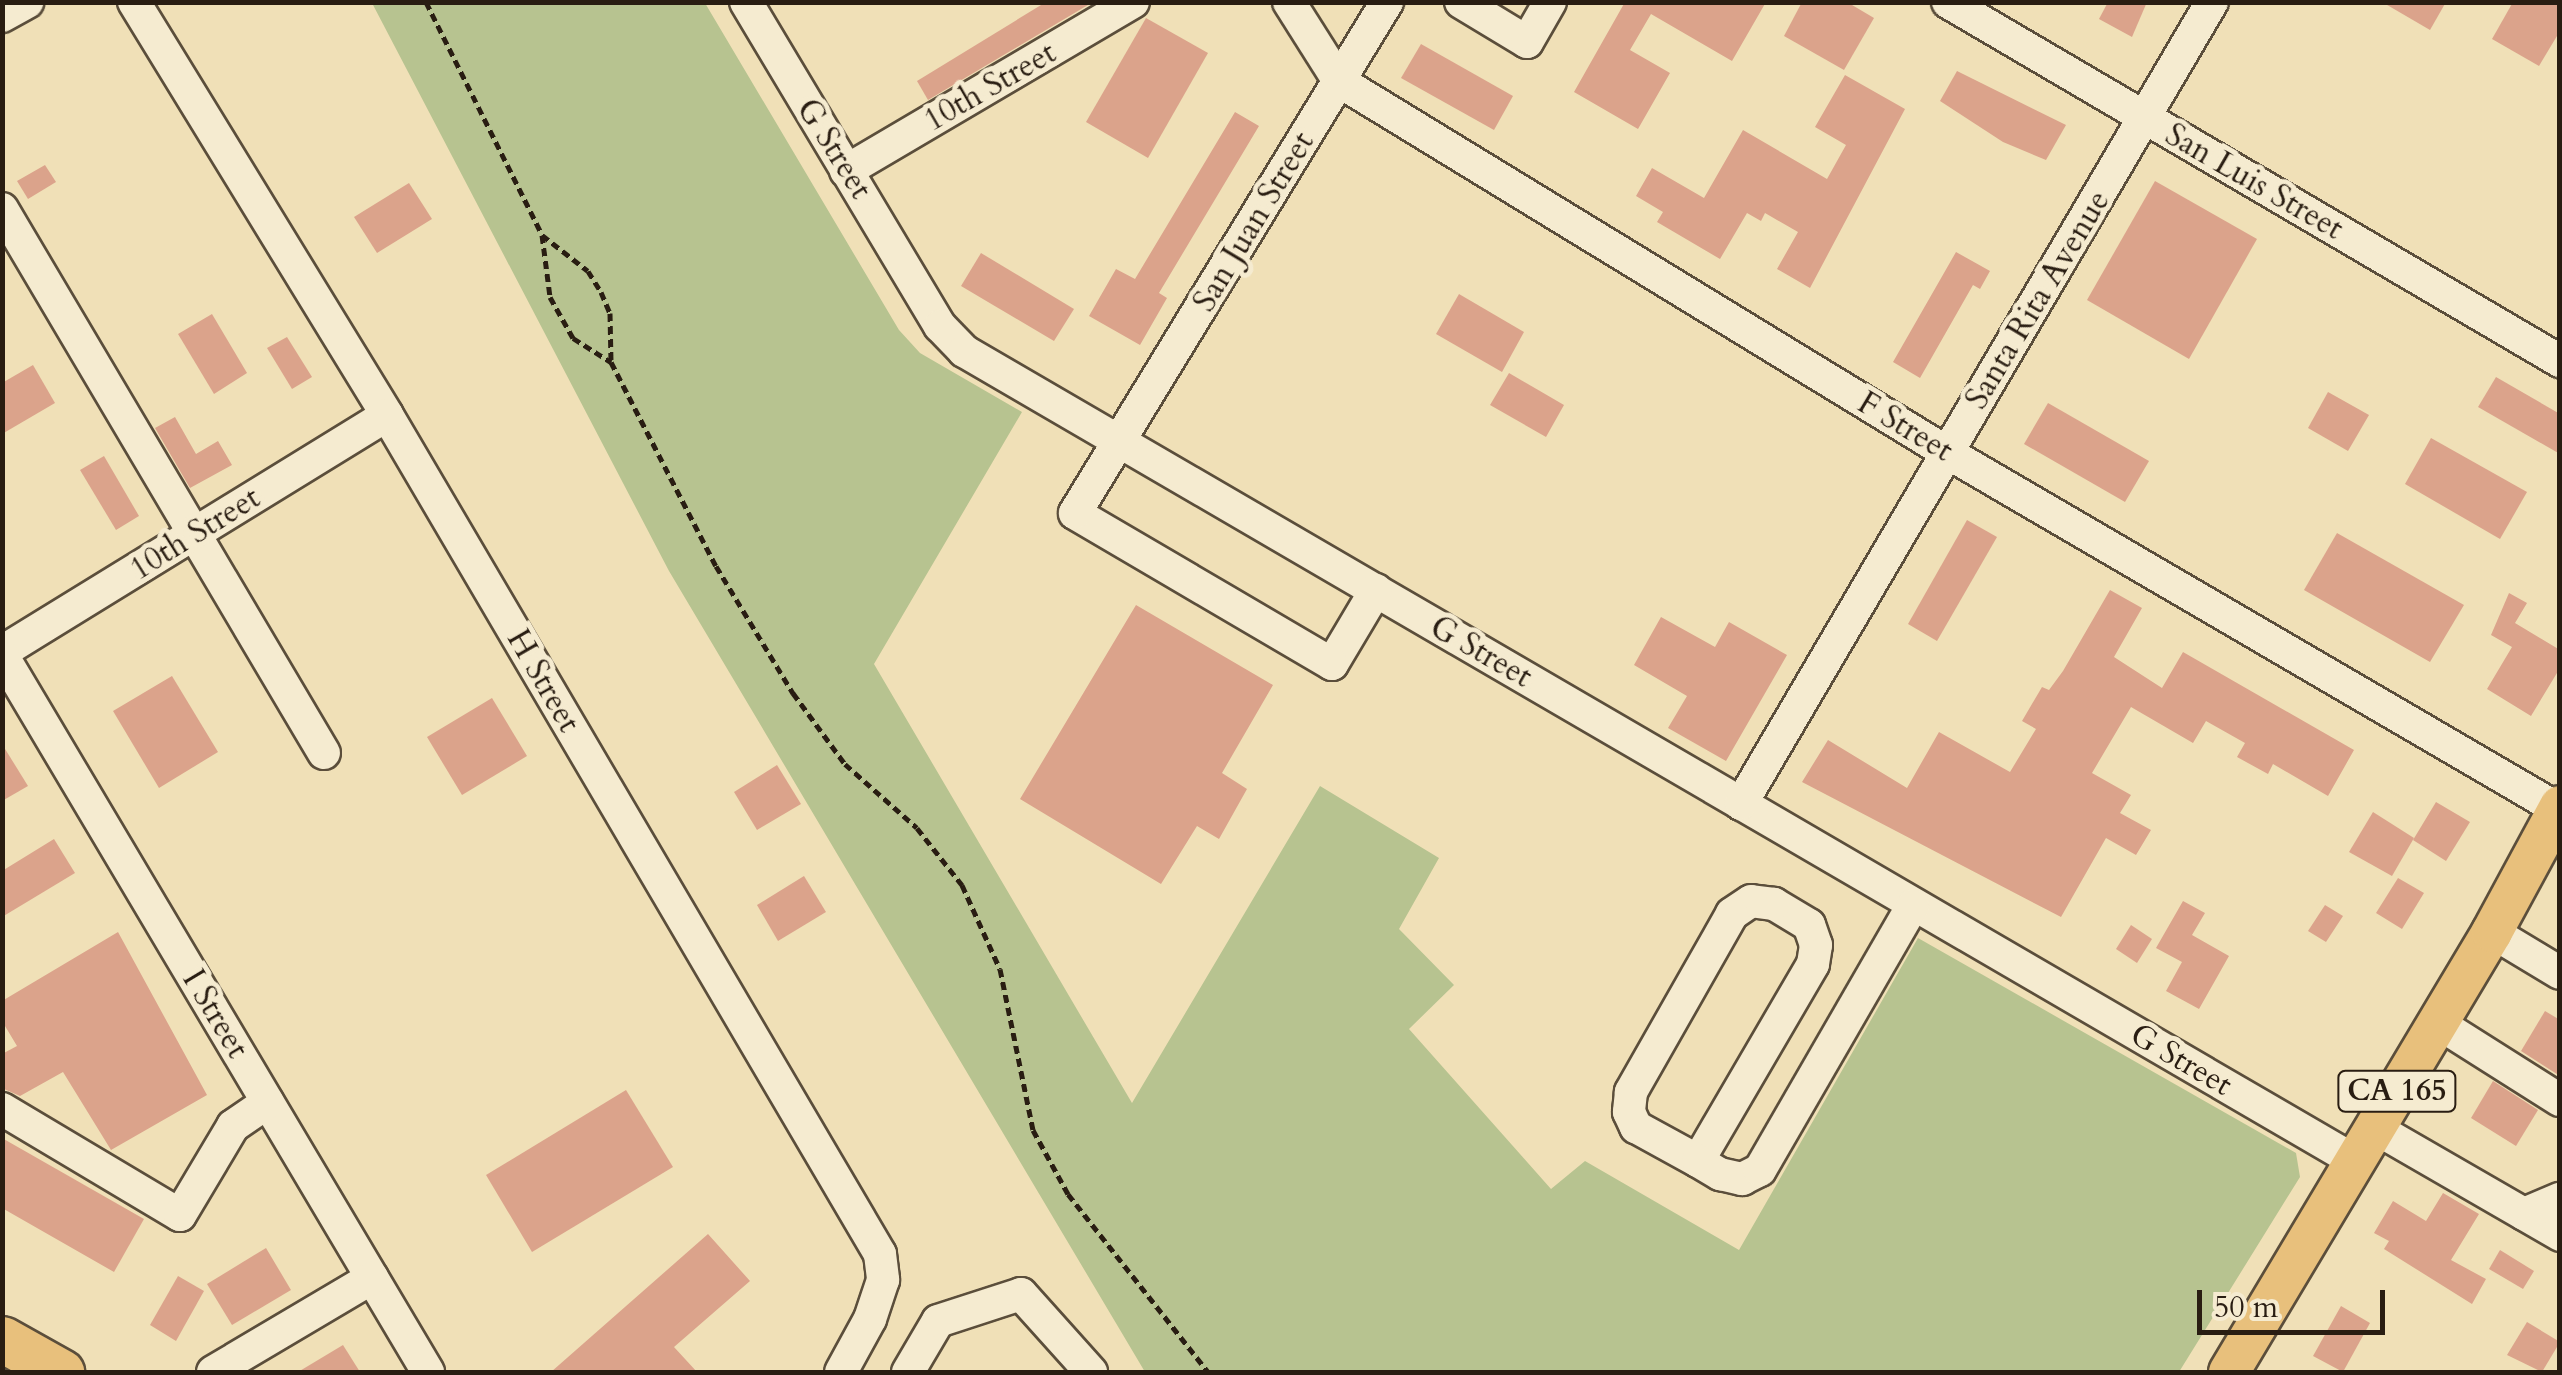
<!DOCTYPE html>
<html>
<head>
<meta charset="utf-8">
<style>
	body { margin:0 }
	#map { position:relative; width:2562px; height:1375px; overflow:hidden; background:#f0e0b7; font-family:Cardo,serif }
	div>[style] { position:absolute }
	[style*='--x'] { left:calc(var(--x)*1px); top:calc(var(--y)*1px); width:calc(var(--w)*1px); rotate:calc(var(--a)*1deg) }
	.green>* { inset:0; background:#b7c390 }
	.building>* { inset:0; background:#dba38b }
	.path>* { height:5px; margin-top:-2.5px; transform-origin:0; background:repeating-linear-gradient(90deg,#291d12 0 8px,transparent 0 13px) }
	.roads { filter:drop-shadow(2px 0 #5b4e3b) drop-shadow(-2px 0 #5b4e3b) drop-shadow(0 2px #5b4e3b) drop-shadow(0 -2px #5b4e3b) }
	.minor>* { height:32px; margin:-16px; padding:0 16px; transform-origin:16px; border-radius:16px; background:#f5ebd0 }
	.major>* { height:40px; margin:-20px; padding:0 20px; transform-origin:20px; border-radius:20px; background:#e8c07c }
	.highway>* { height:45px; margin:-22.5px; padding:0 22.5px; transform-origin:22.5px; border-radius:22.5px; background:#e8c07c }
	span { translate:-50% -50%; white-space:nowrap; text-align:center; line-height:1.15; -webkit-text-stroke:10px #f5ebd0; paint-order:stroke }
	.shield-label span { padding:2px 8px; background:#f5ebd0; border:2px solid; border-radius:8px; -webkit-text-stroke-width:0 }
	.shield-label { font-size:30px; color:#291d12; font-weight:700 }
	.street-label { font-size:32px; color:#291d12 }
	.frame { position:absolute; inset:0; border:5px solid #291d12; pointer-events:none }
	.scale { position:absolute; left:2197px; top:1290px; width:188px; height:45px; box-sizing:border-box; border:5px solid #291d12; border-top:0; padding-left:12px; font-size:30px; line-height:35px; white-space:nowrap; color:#291d12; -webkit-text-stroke:8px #f5ebd0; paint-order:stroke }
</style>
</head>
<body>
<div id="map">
	<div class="green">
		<i style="clip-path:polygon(372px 3px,705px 3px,899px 330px,920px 353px,1022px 412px,874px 664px,1132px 1103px,1320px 786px,1439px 858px,1399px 929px,1454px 985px,1409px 1029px,1551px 1189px,1585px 1161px,1739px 1250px,1918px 938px,2296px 1153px,2300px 1177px,2179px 1372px,1145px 1372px,669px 571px)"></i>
	</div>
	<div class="building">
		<i style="clip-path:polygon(1046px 2px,1093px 2px,928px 100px,917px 81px)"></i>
		<i style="clip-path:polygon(1625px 2px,1766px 2px,1732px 61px,1651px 14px,1630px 50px,1670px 73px,1638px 129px,1574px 92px)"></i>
		<i style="clip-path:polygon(1802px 2px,1847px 2px,1874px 18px,1844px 70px,1784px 36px)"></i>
		<i style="clip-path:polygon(2108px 2px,2147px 2px,2132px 37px,2099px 19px)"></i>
		<i style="clip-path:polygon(2382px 2px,2446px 2px,2430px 30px)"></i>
		<i style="clip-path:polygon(2513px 2px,2560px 2px,2560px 31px,2539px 66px,2492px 39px)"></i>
		<i style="clip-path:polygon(1146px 18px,1208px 53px,1148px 158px,1086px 122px)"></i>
		<i style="clip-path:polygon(1421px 44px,1513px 96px,1494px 130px,1401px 78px)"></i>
		<i style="clip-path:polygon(1957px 71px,2066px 125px,2046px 160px,2003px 142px,1940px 101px)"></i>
		<i style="clip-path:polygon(1845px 75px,1905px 109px,1810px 288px,1777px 269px,1798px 232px,1765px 213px,1761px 221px,1747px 213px,1720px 259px,1657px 222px,1663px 212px,1636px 196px,1652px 168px,1704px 198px,1743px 130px,1827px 179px,1846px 145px,1815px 127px)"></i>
		<i style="clip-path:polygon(1235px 112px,1259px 126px,1159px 293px,1167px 298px,1140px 345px,1089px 316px,1116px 269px,1135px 279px)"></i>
		<i style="clip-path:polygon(45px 165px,56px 182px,28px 199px,17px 181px)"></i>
		<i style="clip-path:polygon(2155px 181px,2257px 239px,2189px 359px,2087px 300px)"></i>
		<i style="clip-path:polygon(409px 183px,432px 219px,377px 253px,354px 217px)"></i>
		<i style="clip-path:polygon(1956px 252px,1990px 271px,1980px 289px,1973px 285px,1920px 378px,1893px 362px)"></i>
		<i style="clip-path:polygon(981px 253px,1074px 309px,1054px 341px,961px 286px)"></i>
		<i style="clip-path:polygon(1459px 294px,1524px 332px,1502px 372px,1436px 334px)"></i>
		<i style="clip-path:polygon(212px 314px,247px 373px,214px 394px,178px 334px)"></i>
		<i style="clip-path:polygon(287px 337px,312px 377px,292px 389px,267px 348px)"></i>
		<i style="clip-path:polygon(33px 365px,55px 403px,2px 434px,2px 383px)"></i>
		<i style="clip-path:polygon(1509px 373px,1564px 405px,1546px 437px,1490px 405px)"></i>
		<i style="clip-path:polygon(2496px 377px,2560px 414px,2560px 454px,2478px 407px)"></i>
		<i style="clip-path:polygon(2328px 392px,2369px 415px,2348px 451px,2308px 428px)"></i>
		<i style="clip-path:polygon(2048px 403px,2149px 461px,2125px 502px,2024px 444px)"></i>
		<i style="clip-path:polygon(175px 417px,196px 454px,218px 441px,232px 465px,190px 488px,155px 428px)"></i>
		<i style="clip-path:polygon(2431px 438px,2527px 492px,2500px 539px,2405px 484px)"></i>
		<i style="clip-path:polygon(104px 456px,139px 516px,116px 530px,80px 470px)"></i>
		<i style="clip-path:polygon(1967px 520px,1997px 537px,1937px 641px,1908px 624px)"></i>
		<i style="clip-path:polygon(2337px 533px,2464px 605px,2430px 662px,2304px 590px)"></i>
		<i style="clip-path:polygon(2110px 590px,2142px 608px,2114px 657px,2162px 688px,2183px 652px,2354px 750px,2328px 796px,2273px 764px,2268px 774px,2237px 757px,2245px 743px,2206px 721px,2193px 743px,2131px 707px,2092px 773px,2131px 795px,2120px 813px,2151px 830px,2136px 855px,2106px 838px,2061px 917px,1802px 782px,1828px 740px,1907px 788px,1939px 732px,2010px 772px,2036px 729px,2022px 721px,2042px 687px,2049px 690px,2063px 671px)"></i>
		<i style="clip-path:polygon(2509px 593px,2527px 603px,2515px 623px,2560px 650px,2560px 668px,2531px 716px,2487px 689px,2512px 647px,2491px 635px)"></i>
		<i style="clip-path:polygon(1136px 605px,1273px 685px,1222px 773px,1247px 789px,1219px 839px,1197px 826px,1161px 884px,1020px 799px)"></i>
		<i style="clip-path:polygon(1661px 617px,1715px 647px,1729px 622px,1787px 655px,1726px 761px,1668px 728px,1687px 696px,1634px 665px)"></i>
		<i style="clip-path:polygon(172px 676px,218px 752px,159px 788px,113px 711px)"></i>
		<i style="clip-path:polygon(492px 698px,527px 756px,462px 795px,427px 737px)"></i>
		<i style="clip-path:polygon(2px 744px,28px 786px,2px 801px)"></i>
		<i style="clip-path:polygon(777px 765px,801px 804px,757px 830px,734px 792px)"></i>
		<i style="clip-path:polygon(2436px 802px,2470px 822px,2446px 861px,2413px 840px)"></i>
		<i style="clip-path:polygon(2373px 812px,2414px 838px,2392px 876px,2349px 852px)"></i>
		<i style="clip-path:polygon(54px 839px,75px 873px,2px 917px,2px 871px)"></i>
		<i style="clip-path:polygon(804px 876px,826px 912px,778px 941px,757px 905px)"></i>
		<i style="clip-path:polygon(2398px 878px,2424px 893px,2402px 929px,2376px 913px)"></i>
		<i style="clip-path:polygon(2183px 901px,2205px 913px,2192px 935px,2229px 956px,2199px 1009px,2166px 991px,2182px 962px,2156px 948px)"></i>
		<i style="clip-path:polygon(2325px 905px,2343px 916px,2326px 942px,2308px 931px)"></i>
		<i style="clip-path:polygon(2131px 925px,2152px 939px,2137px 963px,2116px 949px)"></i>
		<i style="clip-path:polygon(118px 932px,207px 1095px,111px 1150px,63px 1072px,20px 1096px,4px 1089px,2px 1054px,17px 1046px,2px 1021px,2px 1001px)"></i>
		<i style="clip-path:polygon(2545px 1011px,2560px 1020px,2560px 1076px,2521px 1051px)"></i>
		<i style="clip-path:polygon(2493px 1081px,2538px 1110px,2516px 1146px,2471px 1118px)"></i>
		<i style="clip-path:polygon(626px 1090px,673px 1167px,532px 1252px,486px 1175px)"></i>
		<i style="clip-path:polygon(2px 1138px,144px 1219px,114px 1272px,2px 1208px)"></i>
		<i style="clip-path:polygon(2443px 1193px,2479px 1214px,2451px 1260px,2486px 1279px,2472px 1304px,2384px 1249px,2389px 1241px,2374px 1233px,2393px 1201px,2426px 1221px)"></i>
		<i style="clip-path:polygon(708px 1234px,750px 1281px,674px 1347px,697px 1372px,551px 1372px)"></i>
		<i style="clip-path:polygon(266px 1248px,291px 1290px,232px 1325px,207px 1284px)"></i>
		<i style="clip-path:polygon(2500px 1250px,2534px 1271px,2523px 1289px,2489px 1269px)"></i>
		<i style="clip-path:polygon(178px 1276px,204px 1291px,176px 1341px,150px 1325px)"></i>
		<i style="clip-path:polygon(2341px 1306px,2370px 1323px,2343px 1372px,2313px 1356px)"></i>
		<i style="clip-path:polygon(2527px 1322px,2560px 1342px,2542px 1372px,2507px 1355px)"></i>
		<i style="clip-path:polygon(343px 1345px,360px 1372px,298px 1372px)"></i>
	</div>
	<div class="path">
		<i style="--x:426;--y:2;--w:260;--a:63.5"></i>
		<i style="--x:542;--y:235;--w:63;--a:82.6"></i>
		<i style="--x:550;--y:297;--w:47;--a:60.7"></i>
		<i style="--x:573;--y:338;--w:45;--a:32.3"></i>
		<i style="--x:542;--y:235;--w:58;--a:38"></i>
		<i style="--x:588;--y:271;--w:25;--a:58"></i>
		<i style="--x:601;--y:292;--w:23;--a:67"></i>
		<i style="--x:610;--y:313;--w:49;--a:88.8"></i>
		<i style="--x:611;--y:362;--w:229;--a:62.8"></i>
		<i style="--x:716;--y:566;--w:149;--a:58.8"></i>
		<i style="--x:793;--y:693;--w:88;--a:53.8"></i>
		<i style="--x:845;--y:764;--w:96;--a:41.6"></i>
		<i style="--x:917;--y:828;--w:73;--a:51.7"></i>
		<i style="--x:962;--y:885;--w:92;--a:65.7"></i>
		<i style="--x:1000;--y:969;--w:164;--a:78.4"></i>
		<i style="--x:1033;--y:1130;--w:73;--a:61.3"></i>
		<i style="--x:1068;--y:1194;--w:226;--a:51.8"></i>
	</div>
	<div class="roads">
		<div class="minor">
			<i style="--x:134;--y:2;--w:484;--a:58.5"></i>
			<i style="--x:387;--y:415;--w:973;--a:59.56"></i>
			<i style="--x:880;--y:1254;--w:26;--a:83"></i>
			<i style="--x:883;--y:1280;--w:41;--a:108.4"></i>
			<i style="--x:870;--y:1319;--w:60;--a:118.7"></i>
			<i style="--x:746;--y:2;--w:378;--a:59.1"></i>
			<i style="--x:940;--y:326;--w:35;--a:46"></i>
			<i style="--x:964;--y:351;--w:1610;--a:30.21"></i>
			<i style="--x:1289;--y:2;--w:93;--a:57.7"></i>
			<i style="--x:1339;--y:81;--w:714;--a:31.42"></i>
			<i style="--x:1948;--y:453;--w:706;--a:30.27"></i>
			<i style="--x:1461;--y:2;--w:77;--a:31.2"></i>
			<i style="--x:1527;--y:42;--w:46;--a:-60.1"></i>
			<i style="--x:1948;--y:2;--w:710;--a:30.4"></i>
			<i style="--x:2;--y:16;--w:29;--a:-29"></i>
			<i style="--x:846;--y:171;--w:333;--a:-30.5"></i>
			<i style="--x:2;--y:209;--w:632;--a:59.38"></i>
			<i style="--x:1376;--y:590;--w:86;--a:120.7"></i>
			<i style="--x:1332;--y:664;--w:298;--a:-149.6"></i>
			<i style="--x:1075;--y:513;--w:599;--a:-58.59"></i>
			<i style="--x:2;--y:652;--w:452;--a:-31.6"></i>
			<i style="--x:2;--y:655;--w:834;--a:59.28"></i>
			<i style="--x:1741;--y:804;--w:930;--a:-59.58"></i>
			<i style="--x:2492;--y:932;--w:79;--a:31.1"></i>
			<i style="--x:2438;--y:1023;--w:144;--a:32.3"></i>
			<i style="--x:2;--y:1109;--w:207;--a:30.8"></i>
			<i style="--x:180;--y:1215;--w:104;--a:-59.2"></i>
			<i style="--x:233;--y:1126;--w:42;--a:-34.4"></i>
			<i style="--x:2375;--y:1128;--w:214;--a:30"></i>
			<i style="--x:1698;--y:1161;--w:228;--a:-59.7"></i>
			<i style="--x:1813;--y:964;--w:19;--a:-81"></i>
			<i style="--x:1816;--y:945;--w:21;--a:-109"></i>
			<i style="--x:1809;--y:925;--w:41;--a:-149"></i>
			<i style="--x:1774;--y:904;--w:23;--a:-173"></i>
			<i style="--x:1751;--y:901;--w:23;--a:146"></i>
			<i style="--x:1732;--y:914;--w:205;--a:119.6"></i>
			<i style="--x:1631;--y:1092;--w:20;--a:96"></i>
			<i style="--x:1629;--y:1112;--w:17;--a:65"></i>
			<i style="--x:1636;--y:1127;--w:71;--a:28.7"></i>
			<i style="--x:1698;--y:1161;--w:26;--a:31"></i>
			<i style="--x:1720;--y:1174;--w:23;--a:13"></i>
			<i style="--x:1742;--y:1179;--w:20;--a:-27"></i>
			<i style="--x:1760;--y:1170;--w:306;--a:-60"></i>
			<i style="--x:2524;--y:1214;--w:39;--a:-23"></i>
			<i style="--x:213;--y:1372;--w:185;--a:-30.6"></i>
			<i style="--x:908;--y:1372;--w:59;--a:-59.5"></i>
			<i style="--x:938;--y:1321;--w:87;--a:-18"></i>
			<i style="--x:1021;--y:1294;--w:105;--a:48.1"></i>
		</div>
		<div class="major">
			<i style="--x:2229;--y:1372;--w:513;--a:-59.13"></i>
			<i style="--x:2492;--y:932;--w:143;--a:-61.6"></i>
		</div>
		<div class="highway">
			<i style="--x:2;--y:1339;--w:68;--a:29.2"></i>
		</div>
	</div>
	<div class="shield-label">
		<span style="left:2397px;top:1091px">CA 165</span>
	</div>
	<div class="street-label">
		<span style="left:990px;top:87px;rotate:-30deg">10th Street</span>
		<span style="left:834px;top:149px;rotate:58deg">G Street</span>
		<span style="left:2254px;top:182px;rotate:30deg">San Luis Street</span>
		<span style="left:1254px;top:222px;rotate:-59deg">San Juan Street</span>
		<span style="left:2038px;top:300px;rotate:-59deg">Santa Rita Avenue</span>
		<span style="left:1905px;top:427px;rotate:31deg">F Street</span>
		<span style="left:195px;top:534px;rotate:-32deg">10th Street</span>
		<span style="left:1481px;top:652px;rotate:30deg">G Street</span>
		<span style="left:543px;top:681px;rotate:60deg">H Street</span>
		<span style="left:215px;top:1014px;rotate:59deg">I Street</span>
		<span style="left:2181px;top:1060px;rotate:30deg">G Street</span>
	</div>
	<div class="frame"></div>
	<div class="scale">50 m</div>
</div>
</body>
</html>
